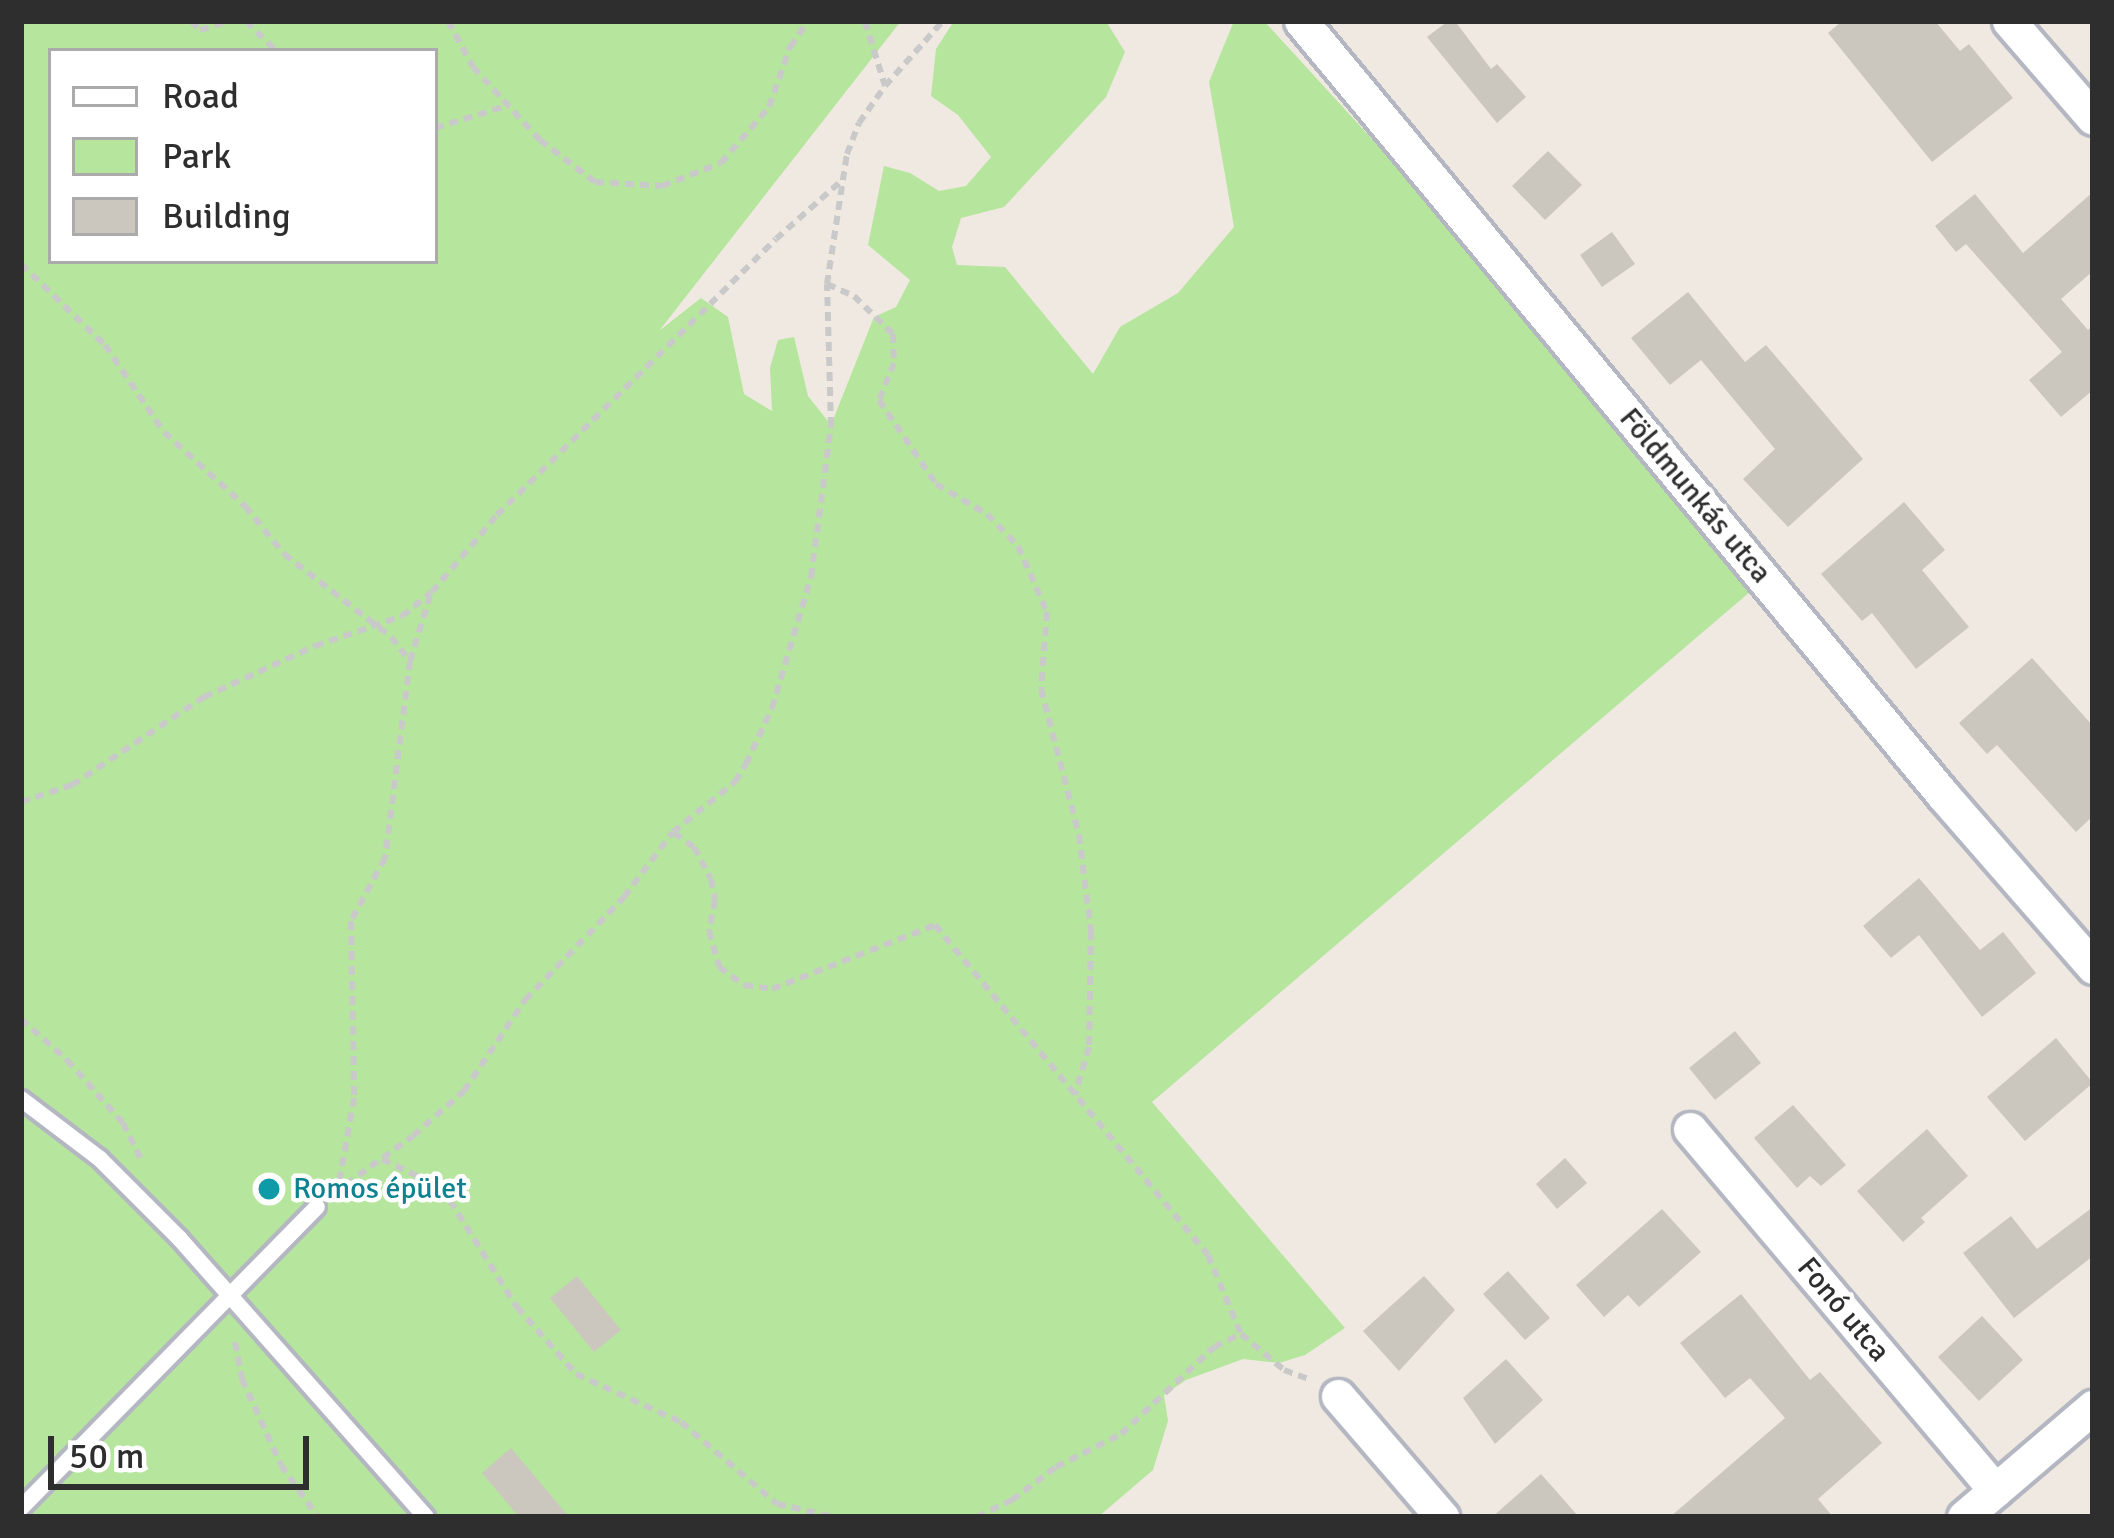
<!DOCTYPE html>
<html>
<head>
<meta charset="utf-8">
<style>
	body { margin:0 }
	#map { position:relative; width:2114px; height:1538px; overflow:hidden; background:#efe9e1; font-family:Signika,sans-serif }
	div>[style] { position:absolute }
	[style*='--x'] { left:calc(var(--x)*1px); top:calc(var(--y)*1px); width:calc(var(--w)*1px); rotate:calc(var(--a)*1deg) }
	.green>* { inset:0; background:#b6e59e }
	.building>* { inset:0; background:#cbc7bf }
	.path>* { height:6px; margin-top:-3px; transform-origin:0; background:repeating-linear-gradient(90deg,#c9c9c9 0 9px,transparent 0 15px) }
	.roads { filter:drop-shadow(3px 0 #b4b7c1) drop-shadow(-3px 0 #b4b7c1) drop-shadow(0 3px #b4b7c1) drop-shadow(0 -3px #b4b7c1) }
	.lane>* { height:16px; margin:-8px; padding:0 8px; transform-origin:8px; border-radius:8px; background:#fff }
	.street>* { height:33px; margin:-16.5px; padding:0 16.5px; transform-origin:16.5px; border-radius:16.5px; background:#fff }
	.dots>* { width:33px; height:33px; translate:-50% -50%; box-sizing:border-box; border:6px solid #fff; border-radius:50% }
	span { translate:-50% -50%; white-space:nowrap; text-align:center; line-height:1.15; -webkit-text-stroke:9px #fff; paint-order:stroke }
	.street-label { font-size:30px; color:#2e2e2e }
	.culture-label { font-size:30px; color:#0d838f }
	.left { translate:0 -50%; text-align:left }
	.frame { position:absolute; inset:0; border:24px solid #2e2e2e; pointer-events:none }
	.legend { position:absolute; left:48px; top:48px; width:390px; height:216px; box-sizing:border-box; background:#fff; border:3px solid #ababab; margin:0; padding:15px 21px; list-style:none; font-size:36px; color:#2e2e2e }
	.legend li { display:flex; align-items:center; gap:24px; height:60px }
	.legend b { width:60px; border:3px solid #ababab }
	.scale { position:absolute; left:48px; top:1436px; width:261px; height:54px; box-sizing:border-box; border:6px solid #2e2e2e; border-top:0; padding-left:15px; font-size:36px; line-height:42px; white-space:nowrap; color:#2e2e2e; -webkit-text-stroke:9px #fff; paint-order:stroke }
</style>
</head>
<body>
<div id="map">
	<div class="green">
		<i style="clip-path:polygon(evenodd,21px 21px,901px 21px,659px 331px,701px 298px,728px 317px,744px 394px,772px 411px,770px 368px,778px 340px,794px 337px,808px 396px,831px 425px,874px 317px,896px 307px,910px 280px,868px 245px,884px 166px,910px 173px,939px 191px,966px 186px,991px 157px,958px 115px,931px 96px,936px 49px,954px 21px,1106px 21px,1125px 52px,1106px 97px,1004px 207px,961px 218px,952px 247px,957px 265px,1005px 267px,1093px 374px,1120px 327px,1178px 293px,1234px 227px,1209px 82px,1234px 21px,1264px 21px,1425px 197px,1751px 591px,1152px 1102px,1345px 1328px,1305px 1355px,1279px 1363px,1243px 1359px,1186px 1380px,1164px 1395px,1168px 1421px,1153px 1470px,1098px 1517px,21px 1517px,21px 21px,51px 51px,435px 51px,435px 261px,51px 261px,51px 51px)"></i>
	</div>
	<div class="building">
		<i style="clip-path:polygon(1448px 21px,1455px 21px,1491px 69px,1497px 64px,1526px 97px,1497px 123px,1427px 37px)"></i>
		<i style="clip-path:polygon(1842px 21px,1935px 21px,1960px 51px,1969px 44px,2013px 98px,1932px 162px,1828px 33px)"></i>
		<i style="clip-path:polygon(1548px 151px,1582px 185px,1545px 220px,1512px 186px)"></i>
		<i style="clip-path:polygon(2093px 192px,2093px 271px,2061px 299px,2088px 330px,2093px 325px,2093px 390px,2061px 417px,2029px 380px,2062px 352px,1966px 244px,1956px 252px,1935px 226px,1975px 194px,2023px 253px)"></i>
		<i style="clip-path:polygon(1612px 232px,1635px 264px,1602px 287px,1580px 255px)"></i>
		<i style="clip-path:polygon(1688px 292px,1745px 362px,1766px 345px,1863px 459px,1788px 527px,1743px 479px,1775px 449px,1701px 360px,1670px 385px,1631px 338px)"></i>
		<i style="clip-path:polygon(1904px 502px,1945px 550px,1922px 570px,1969px 627px,1916px 669px,1872px 613px,1862px 621px,1821px 574px)"></i>
		<i style="clip-path:polygon(2032px 658px,2093px 726px,2093px 816px,2076px 832px,1997px 745px,1987px 754px,1959px 723px)"></i>
		<i style="clip-path:polygon(1919px 878px,1980px 950px,2003px 932px,2036px 973px,1982px 1017px,1919px 935px,1891px 958px,1863px 926px)"></i>
		<i style="clip-path:polygon(1735px 1031px,1761px 1063px,1715px 1100px,1689px 1068px)"></i>
		<i style="clip-path:polygon(2056px 1038px,2093px 1083px,2025px 1141px,1987px 1097px)"></i>
		<i style="clip-path:polygon(1793px 1105px,1846px 1165px,1821px 1186px,1810px 1176px,1797px 1188px,1754px 1138px)"></i>
		<i style="clip-path:polygon(1927px 1129px,1968px 1176px,1921px 1218px,1925px 1222px,1903px 1242px,1857px 1191px)"></i>
		<i style="clip-path:polygon(1565px 1158px,1587px 1183px,1557px 1209px,1536px 1184px)"></i>
		<i style="clip-path:polygon(2093px 1207px,2093px 1256px,2014px 1318px,1963px 1253px,2011px 1216px,2037px 1249px)"></i>
		<i style="clip-path:polygon(1662px 1209px,1701px 1252px,1639px 1307px,1628px 1295px,1604px 1317px,1576px 1285px)"></i>
		<i style="clip-path:polygon(1508px 1271px,1550px 1318px,1525px 1340px,1483px 1294px)"></i>
		<i style="clip-path:polygon(577px 1276px,621px 1330px,594px 1352px,550px 1298px)"></i>
		<i style="clip-path:polygon(1424px 1276px,1455px 1310px,1399px 1371px,1363px 1331px)"></i>
		<i style="clip-path:polygon(1741px 1294px,1810px 1380px,1820px 1372px,1882px 1443px,1818px 1499px,1833px 1517px,1670px 1517px,1785px 1418px,1750px 1378px,1725px 1398px,1680px 1343px)"></i>
		<i style="clip-path:polygon(1982px 1316px,2023px 1360px,1979px 1401px,1938px 1357px)"></i>
		<i style="clip-path:polygon(1506px 1359px,1543px 1400px,1495px 1444px,1463px 1398px)"></i>
		<i style="clip-path:polygon(511px 1448px,569px 1517px,519px 1517px,482px 1473px)"></i>
		<i style="clip-path:polygon(1541px 1474px,1579px 1517px,1492px 1517px)"></i>
	</div>
	<div class="path">
		<i style="--x:191;--y:21;--w:13;--a:45"></i>
		<i style="--x:200;--y:30;--w:31;--a:-17"></i>
		<i style="--x:246;--y:21;--w:42;--a:45"></i>
		<i style="--x:448;--y:21;--w:52;--a:61.5"></i>
		<i style="--x:473;--y:67;--w:99;--a:47.5"></i>
		<i style="--x:540;--y:140;--w:69;--a:37.4"></i>
		<i style="--x:595;--y:182;--w:67;--a:3.4"></i>
		<i style="--x:662;--y:186;--w:63;--a:-21.3"></i>
		<i style="--x:721;--y:163;--w:74;--a:-49.4"></i>
		<i style="--x:769;--y:107;--w:64;--a:-70.7"></i>
		<i style="--x:790;--y:47;--w:32;--a:-55"></i>
		<i style="--x:865;--y:21;--w:68;--a:72.9"></i>
		<i style="--x:435;--y:128;--w:74;--a:-17.2"></i>
		<i style="--x:21;--y:264;--w:117;--a:44"></i>
		<i style="--x:105;--y:345;--w:105;--a:55.9"></i>
		<i style="--x:164;--y:432;--w:110;--a:42.4"></i>
		<i style="--x:245;--y:506;--w:62;--a:50.9"></i>
		<i style="--x:284;--y:554;--w:135;--a:37.8"></i>
		<i style="--x:391;--y:637;--w:31;--a:52"></i>
		<i style="--x:410;--y:661;--w:199;--a:97.2"></i>
		<i style="--x:385;--y:858;--w:72;--a:118.4"></i>
		<i style="--x:351;--y:921;--w:177;--a:89"></i>
		<i style="--x:354;--y:1098;--w:92;--a:100"></i>
		<i style="--x:827;--y:284;--w:30;--a:24"></i>
		<i style="--x:854;--y:296;--w:54;--a:44.3"></i>
		<i style="--x:893;--y:334;--w:29;--a:88"></i>
		<i style="--x:894;--y:363;--w:40;--a:112"></i>
		<i style="--x:879;--y:400;--w:102;--a:55.8"></i>
		<i style="--x:936;--y:484;--w:59;--a:30.5"></i>
		<i style="--x:987;--y:514;--w:45;--a:45.9"></i>
		<i style="--x:1018;--y:546;--w:72;--a:66.3"></i>
		<i style="--x:1047;--y:612;--w:77;--a:94.5"></i>
		<i style="--x:1041;--y:689;--w:151;--a:75.4"></i>
		<i style="--x:1079;--y:835;--w:97;--a:82.9"></i>
		<i style="--x:1091;--y:931;--w:116;--a:91"></i>
		<i style="--x:1089;--y:1047;--w:50;--a:106.3"></i>
		<i style="--x:410;--y:661;--w:68;--a:-72.9"></i>
		<i style="--x:21;--y:802;--w:54;--a:-18.4"></i>
		<i style="--x:72;--y:785;--w:159;--a:-33.7"></i>
		<i style="--x:204;--y:697;--w:122;--a:-24.7"></i>
		<i style="--x:315;--y:646;--w:92;--a:-19"></i>
		<i style="--x:402;--y:616;--w:38;--a:-39"></i>
		<i style="--x:432;--y:592;--w:101;--a:-49.8"></i>
		<i style="--x:497;--y:515;--w:392;--a:-44.7"></i>
		<i style="--x:776;--y:239;--w:87;--a:-41.7"></i>
		<i style="--x:674;--y:833;--w:24;--a:35"></i>
		<i style="--x:694;--y:847;--w:36;--a:62"></i>
		<i style="--x:711;--y:879;--w:21;--a:79"></i>
		<i style="--x:715;--y:900;--w:32;--a:101"></i>
		<i style="--x:709;--y:931;--w:37;--a:74"></i>
		<i style="--x:719;--y:967;--w:31;--a:36"></i>
		<i style="--x:744;--y:985;--w:28;--a:8"></i>
		<i style="--x:772;--y:989;--w:175;--a:-21.4"></i>
		<i style="--x:935;--y:925;--w:428;--a:50.4"></i>
		<i style="--x:1208;--y:1255;--w:86;--a:67.3"></i>
		<i style="--x:1241;--y:1334;--w:56;--a:39.9"></i>
		<i style="--x:1284;--y:1370;--w:27;--a:20"></i>
		<i style="--x:21;--y:1019;--w:62;--a:41.7"></i>
		<i style="--x:67;--y:1060;--w:84;--a:48.4"></i>
		<i style="--x:123;--y:1123;--w:42;--a:63.4"></i>
		<i style="--x:382;--y:1159;--w:67;--a:25.8"></i>
		<i style="--x:442;--y:1188;--w:141;--a:57.8"></i>
		<i style="--x:517;--y:1307;--w:89;--a:48.6"></i>
		<i style="--x:576;--y:1374;--w:115;--a:24.6"></i>
		<i style="--x:681;--y:1422;--w:126;--a:40.5"></i>
		<i style="--x:777;--y:1504;--w:58;--a:12.8"></i>
		<i style="--x:334;--y:1193;--w:97;--a:-35.8"></i>
		<i style="--x:413;--y:1136;--w:68;--a:-41.4"></i>
		<i style="--x:464;--y:1091;--w:110;--a:-56.2"></i>
		<i style="--x:525;--y:1000;--w:143;--a:-46.1"></i>
		<i style="--x:624;--y:897;--w:81;--a:-53"></i>
		<i style="--x:673;--y:832;--w:80;--a:-38.9"></i>
		<i style="--x:735;--y:782;--w:21;--a:-59"></i>
		<i style="--x:746;--y:764;--w:62;--a:-65.1"></i>
		<i style="--x:772;--y:708;--w:137;--a:-73.4"></i>
		<i style="--x:811;--y:577;--w:152;--a:-82.5"></i>
		<i style="--x:831;--y:426;--w:142;--a:-91.6"></i>
		<i style="--x:827;--y:284;--w:132;--a:-81.3"></i>
		<i style="--x:847;--y:154;--w:33;--a:-69"></i>
		<i style="--x:859;--y:123;--w:45;--a:-54.9"></i>
		<i style="--x:885;--y:86;--w:87;--a:-48.3"></i>
		<i style="--x:235;--y:1342;--w:38;--a:79"></i>
		<i style="--x:242;--y:1379;--w:94;--a:65.6"></i>
		<i style="--x:281;--y:1465;--w:64;--a:54.6"></i>
		<i style="--x:977;--y:1517;--w:39;--a:-26"></i>
		<i style="--x:1012;--y:1500;--w:55;--a:-36.9"></i>
		<i style="--x:1056;--y:1467;--w:73;--a:-26.9"></i>
		<i style="--x:1121;--y:1434;--w:127;--a:-43.1"></i>
		<i style="--x:1214;--y:1347;--w:30;--a:-26"></i>
	</div>
	<div class="roads">
		<div class="lane">
			<i style="--x:21;--y:1099;--w:99;--a:37.2"></i>
			<i style="--x:100;--y:1159;--w:112;--a:45"></i>
			<i style="--x:179;--y:1238;--w:373;--a:48.5"></i>
			<i style="--x:21;--y:1508;--w:422;--a:-45.5"></i>
		</div>
		<div class="street">
			<i style="--x:1301;--y:21;--w:1007;--a:50.32"></i>
			<i style="--x:1944;--y:796;--w:227;--a:48.9"></i>
			<i style="--x:2009;--y:21;--w:128;--a:49.1"></i>
			<i style="--x:1690;--y:1129;--w:473;--a:49.8"></i>
			<i style="--x:1338;--y:1396;--w:160;--a:49.3"></i>
			<i style="--x:1964;--y:1517;--w:170;--a:-40.5"></i>
		</div>
	</div>
	<div class="dots">
		<i style="left:269px;top:1189px;background:#0f9aa8"></i>
	</div>
	<div class="street-label">
		<span style="left:1695px;top:496px;rotate:50deg">Földmunkás utca</span>
		<span style="left:1843px;top:1310px;rotate:50deg">Fonó utca</span>
	</div>
	<div class="culture-label">
		<span class="left" style="left:293px;top:1189px">Romos épület</span>
	</div>
	<div class="frame"></div>
	<ul class="legend">
	<li><b style="height:15px;background:#fff"></b>Road</li>
	<li><b style="height:33px;background:#b6e59e"></b>Park</li>
	<li><b style="height:33px;background:#cbc7bf"></b>Building</li>
	</ul>
	<div class="scale">50 m</div>
</div>
</body>
</html>
